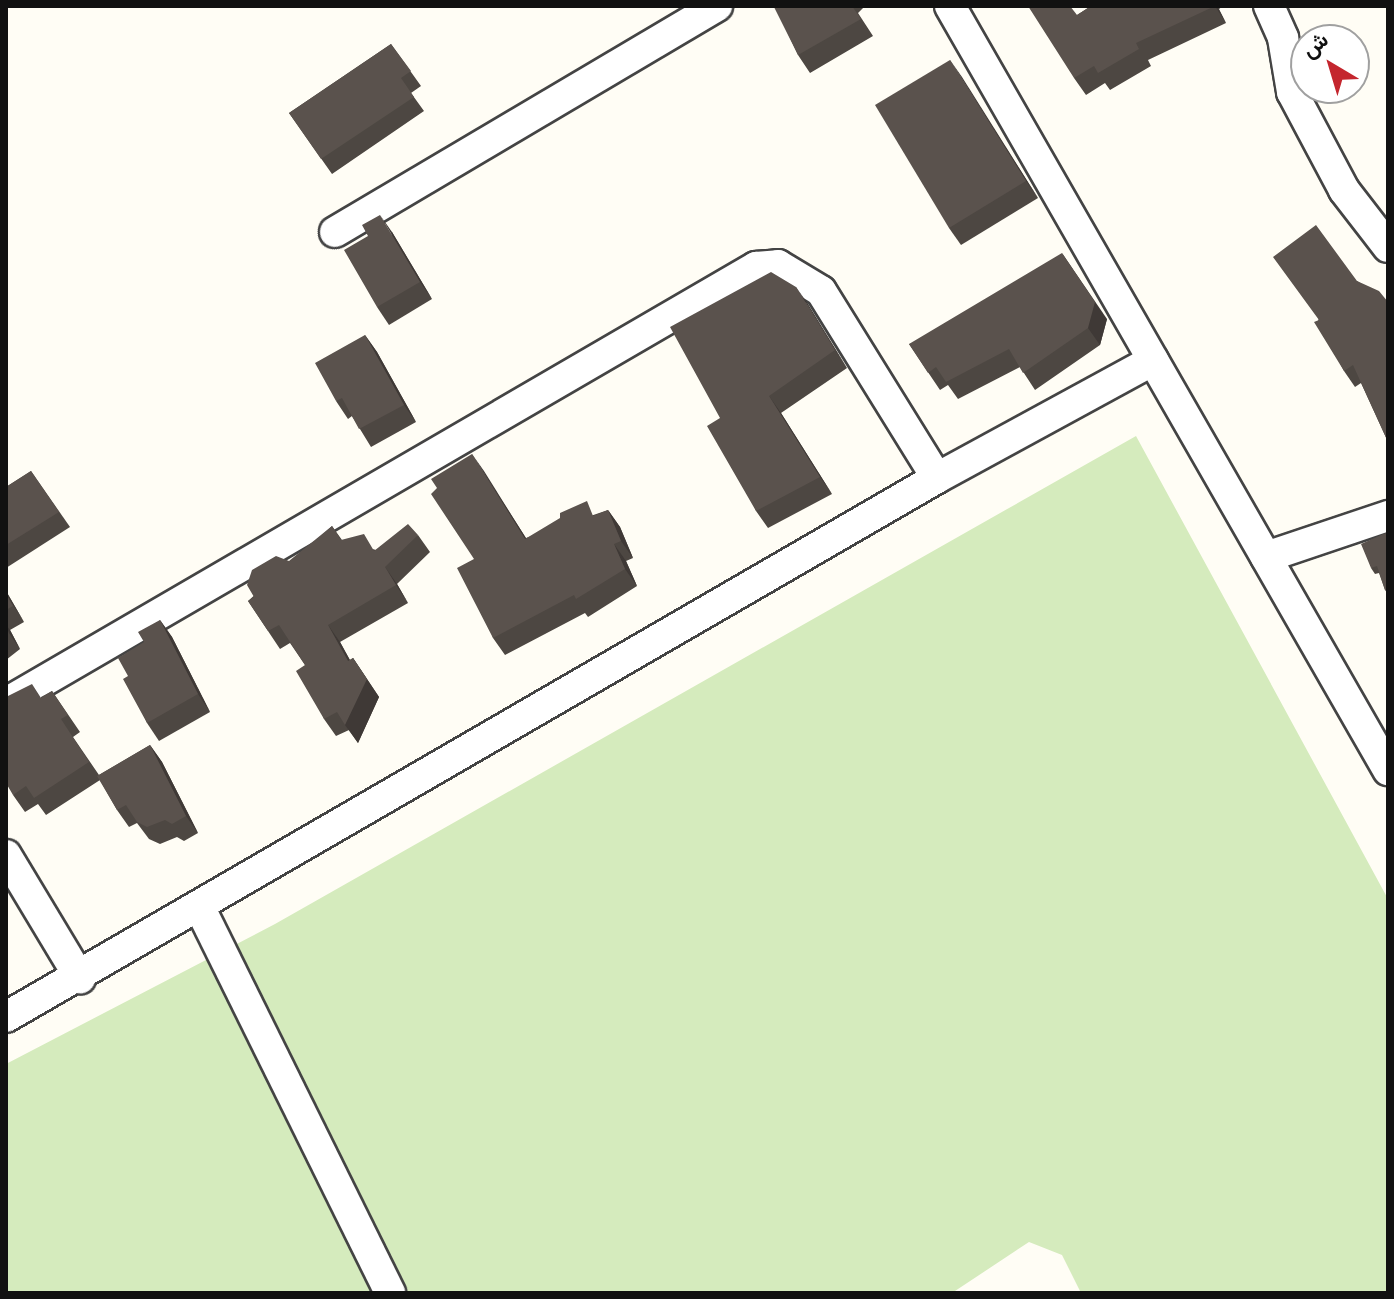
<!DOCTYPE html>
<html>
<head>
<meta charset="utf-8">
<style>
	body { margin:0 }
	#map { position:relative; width:1394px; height:1299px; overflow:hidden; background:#fffdf5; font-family:Georgia,Vazirmatn,serif }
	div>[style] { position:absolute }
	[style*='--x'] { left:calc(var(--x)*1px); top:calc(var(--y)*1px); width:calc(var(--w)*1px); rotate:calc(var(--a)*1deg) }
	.green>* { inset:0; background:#d5ebbd }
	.roads { filter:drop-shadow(2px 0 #444) drop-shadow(-2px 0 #444) drop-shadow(0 2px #444) drop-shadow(0 -2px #444) }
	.minor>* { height:30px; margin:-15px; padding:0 15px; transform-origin:15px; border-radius:15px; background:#fff }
	.wall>* { inset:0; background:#4d4742 }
	.shaded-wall>* { inset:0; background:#3f3936 }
	.building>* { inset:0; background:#5a524d }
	span { translate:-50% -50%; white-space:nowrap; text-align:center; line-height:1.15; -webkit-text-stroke:8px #fff; paint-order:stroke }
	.frame { position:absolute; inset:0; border:8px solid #111; pointer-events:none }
	.north { position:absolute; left:1290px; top:24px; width:80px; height:80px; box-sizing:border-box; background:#fff; border:2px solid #a0a0a0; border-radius:50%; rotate:322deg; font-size:22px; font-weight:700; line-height:32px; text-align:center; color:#111 }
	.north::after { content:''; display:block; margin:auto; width:28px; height:36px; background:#c4262e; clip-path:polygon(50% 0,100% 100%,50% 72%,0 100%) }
</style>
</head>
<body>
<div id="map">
	<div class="green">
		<i style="clip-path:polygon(1136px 436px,1388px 899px,1388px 1293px,1081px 1293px,1062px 1255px,1029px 1242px,952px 1293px,6px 1293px,6px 1064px,275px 924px)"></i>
	</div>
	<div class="roads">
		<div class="minor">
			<i style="--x:950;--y:6;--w:881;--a:60.17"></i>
			<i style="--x:1269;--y:6;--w:35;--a:66"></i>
			<i style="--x:1283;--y:38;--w:55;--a:80.5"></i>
			<i style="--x:1292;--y:92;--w:111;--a:62"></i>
			<i style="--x:1344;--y:190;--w:72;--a:52.3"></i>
			<i style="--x:335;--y:232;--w:444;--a:-30.6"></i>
			<i style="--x:1266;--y:557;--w:129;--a:-18.6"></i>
			<i style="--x:6;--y:703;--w:868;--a:-30.17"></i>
			<i style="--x:756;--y:267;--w:22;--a:-5"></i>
			<i style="--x:778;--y:265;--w:50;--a:31.2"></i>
			<i style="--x:821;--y:291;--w:220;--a:58.2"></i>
			<i style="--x:6;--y:855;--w:144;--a:59"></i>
			<i style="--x:200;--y:908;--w:429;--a:63.7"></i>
			<i style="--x:6;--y:1017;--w:1076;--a:-30.07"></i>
			<i style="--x:937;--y:478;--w:246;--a:-28.6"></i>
		</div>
	</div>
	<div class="wall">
		<i style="clip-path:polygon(775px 6px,865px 6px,858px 13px,873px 36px,810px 73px,798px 55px)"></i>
		<i style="clip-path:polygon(1091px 6px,1223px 6px,1219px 9px,1226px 23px,1148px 60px,1151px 66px,1110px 90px,1105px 83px,1086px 95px,1074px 78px,1077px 15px)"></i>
		<i style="clip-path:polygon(391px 44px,421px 86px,411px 93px,424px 111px,332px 174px,289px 113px)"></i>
		<i style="clip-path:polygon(950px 60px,1038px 198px,961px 245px,949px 228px)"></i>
		<i style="clip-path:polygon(392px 232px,432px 299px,389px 325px,377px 307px)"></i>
		<i style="clip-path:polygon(1357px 281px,1388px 302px,1388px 442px,1361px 383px,1355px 387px,1344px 371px,1318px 320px)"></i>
		<i style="clip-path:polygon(796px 287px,847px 368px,781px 413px,832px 494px,768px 528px,756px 511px,720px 418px)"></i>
		<i style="clip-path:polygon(1107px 319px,1100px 345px,1035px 390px,1020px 367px,958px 399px,948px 385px,940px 390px,909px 344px)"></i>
		<i style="clip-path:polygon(365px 335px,377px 352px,416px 422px,371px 447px,352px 416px,348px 419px,336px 401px)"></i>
		<i style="clip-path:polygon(472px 454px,526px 538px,608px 510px,620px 527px,633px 558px,626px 561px,637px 586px,588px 617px,585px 613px,505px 655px,493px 638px,474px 559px)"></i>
		<i style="clip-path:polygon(31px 471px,70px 527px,6px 568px,6px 487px)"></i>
		<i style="clip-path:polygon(332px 526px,342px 540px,376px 550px,418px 535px,430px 552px,397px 584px,408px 603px,340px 642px,350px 660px,353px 658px,379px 697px,358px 743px,349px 730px,336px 736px,324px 719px,305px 665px,290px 643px,280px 649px,248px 601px)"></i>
		<i style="clip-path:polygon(1388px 532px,1388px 594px,1385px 590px,1379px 573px,1375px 574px,1371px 568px)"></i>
		<i style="clip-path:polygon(6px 591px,24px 622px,10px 630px,20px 649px,6px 660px)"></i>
		<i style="clip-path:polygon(160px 620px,172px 637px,210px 712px,159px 741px,147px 723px,128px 676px,144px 642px)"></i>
		<i style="clip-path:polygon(52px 691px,80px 732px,73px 737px,99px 775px,150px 745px,162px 762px,198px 833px,184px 841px,177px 837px,160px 844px,149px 839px,137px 823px,129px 827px,117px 810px,100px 780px,46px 815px,38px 804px,25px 812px,13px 795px,41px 697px)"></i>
	</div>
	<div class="shaded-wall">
		<i style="clip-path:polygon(1215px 6px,1217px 6px,1226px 23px)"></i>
		<i style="clip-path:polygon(950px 60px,962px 77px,1038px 198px,1026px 181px)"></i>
		<i style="clip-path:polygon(380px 215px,392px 232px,432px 299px,420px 282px)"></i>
		<i style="clip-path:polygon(1062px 253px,1107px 319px,1100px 345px,1088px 328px)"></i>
		<i style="clip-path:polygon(796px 287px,808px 304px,847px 368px,835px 350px)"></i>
		<i style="clip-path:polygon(365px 335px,377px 352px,416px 422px,404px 405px)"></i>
		<i style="clip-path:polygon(769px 396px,781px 413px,832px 494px,820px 477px)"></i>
		<i style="clip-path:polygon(472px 454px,484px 471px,537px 556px,525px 539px)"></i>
		<i style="clip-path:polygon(608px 510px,620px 527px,633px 558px,621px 541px)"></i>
		<i style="clip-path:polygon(614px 544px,626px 561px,637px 586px,625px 569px)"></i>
		<i style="clip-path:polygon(385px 567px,397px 584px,408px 603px,396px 585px)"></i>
		<i style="clip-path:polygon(6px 591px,24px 622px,6px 594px)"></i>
		<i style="clip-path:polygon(160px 620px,172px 637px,210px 712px,198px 694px)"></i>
		<i style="clip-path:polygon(6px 625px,10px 630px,20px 649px,9px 633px)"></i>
		<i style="clip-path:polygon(328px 625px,340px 642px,360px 679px,348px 661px)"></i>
		<i style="clip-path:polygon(353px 658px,379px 697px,358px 743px,345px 725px)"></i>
		<i style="clip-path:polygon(150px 745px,162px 762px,198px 833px,186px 816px)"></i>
	</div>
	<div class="building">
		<i style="clip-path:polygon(775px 6px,852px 6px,861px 19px,798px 55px,774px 7px)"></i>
		<i style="clip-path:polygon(1028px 6px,1070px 6px,1077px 15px,1091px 6px,1215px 6px,1136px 43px,1139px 49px,1098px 73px,1094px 66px,1074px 78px)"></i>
		<i style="clip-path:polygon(391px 44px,411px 71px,401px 78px,414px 97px,321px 159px,289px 113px)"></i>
		<i style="clip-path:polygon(950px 60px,1026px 181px,949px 228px,875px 105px)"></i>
		<i style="clip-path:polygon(380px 215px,420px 282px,377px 307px,344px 250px,368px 236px,362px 225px)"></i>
		<i style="clip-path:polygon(1316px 225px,1357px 281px,1379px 291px,1388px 302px,1388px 442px,1353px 365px,1344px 371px,1314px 322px,1319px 320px,1273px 257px)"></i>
		<i style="clip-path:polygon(1062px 253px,1095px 302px,1088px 328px,1023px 373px,1009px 349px,946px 382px,936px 367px,928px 373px,909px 344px)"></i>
		<i style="clip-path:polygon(771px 272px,796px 287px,835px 350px,769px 396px,820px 477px,756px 511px,707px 426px,720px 418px,670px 327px)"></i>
		<i style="clip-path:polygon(365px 335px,404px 405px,359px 429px,342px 398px,336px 401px,315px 363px)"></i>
		<i style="clip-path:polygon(472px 454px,525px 539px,560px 518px,560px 513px,587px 501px,593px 516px,608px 510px,621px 541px,614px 544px,625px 569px,576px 599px,574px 595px,493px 638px,457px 568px,474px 559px,431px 494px,437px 488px,431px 479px)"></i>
		<i style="clip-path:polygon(31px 471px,59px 512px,6px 545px,6px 487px)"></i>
		<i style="clip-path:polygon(408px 524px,418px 535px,385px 567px,396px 585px,328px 625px,348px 661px,353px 658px,367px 679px,345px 725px,337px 712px,324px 719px,296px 671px,305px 665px,279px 625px,268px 631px,248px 601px,254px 597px,247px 585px,252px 570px,276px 556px,289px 561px,332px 526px,341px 540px,364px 534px,374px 551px)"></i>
		<i style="clip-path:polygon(1388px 532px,1388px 589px,1385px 590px,1377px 566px,1371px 568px,1361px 544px)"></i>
		<i style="clip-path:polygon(6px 594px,13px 606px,6px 610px)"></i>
		<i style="clip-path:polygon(160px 620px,198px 694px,147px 723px,123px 679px,128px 676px,118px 658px,144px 642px,138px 632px)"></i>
		<i style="clip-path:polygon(32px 684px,41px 698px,52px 691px,68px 715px,61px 719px,89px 762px,34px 798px,26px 786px,13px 795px,6px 783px,6px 697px)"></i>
		<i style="clip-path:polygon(150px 745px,186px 816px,172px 824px,165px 820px,147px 827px,137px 822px,126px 805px,117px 810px,97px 776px)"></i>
	</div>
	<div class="frame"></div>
	<div class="north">ش</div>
</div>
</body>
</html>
